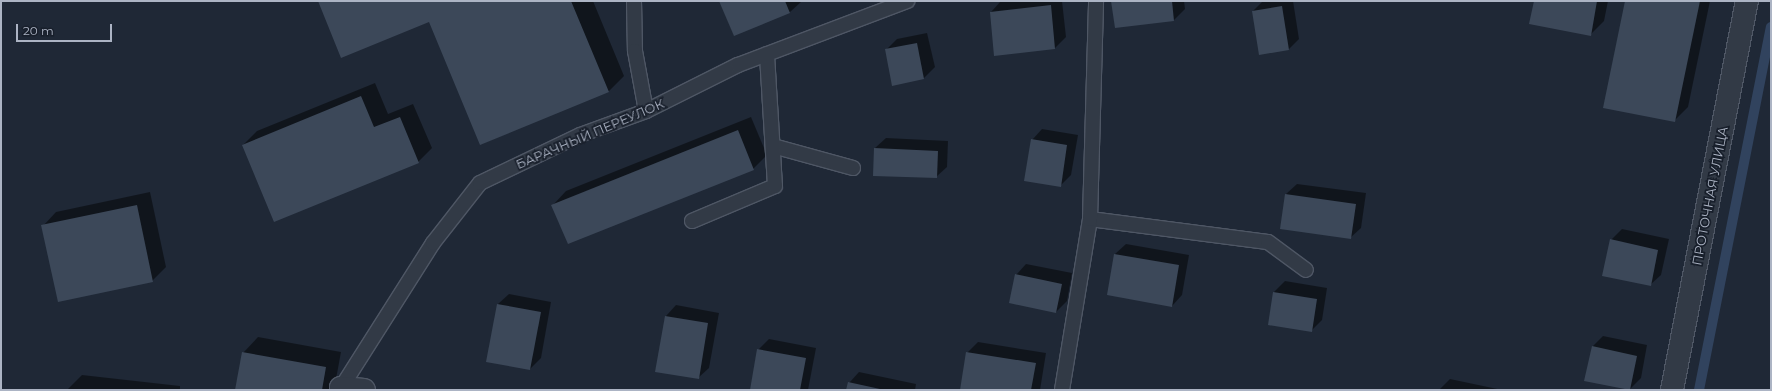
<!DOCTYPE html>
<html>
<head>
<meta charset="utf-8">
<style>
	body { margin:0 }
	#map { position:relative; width:1772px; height:391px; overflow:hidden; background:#1f2836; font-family:Montserrat,sans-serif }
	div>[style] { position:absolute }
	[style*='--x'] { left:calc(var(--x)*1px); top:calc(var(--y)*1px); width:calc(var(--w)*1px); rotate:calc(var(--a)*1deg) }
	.shadow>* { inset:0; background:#0007 }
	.stream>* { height:10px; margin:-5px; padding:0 5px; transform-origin:5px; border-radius:5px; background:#31435e }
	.building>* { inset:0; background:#3c4859 }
	.roads { filter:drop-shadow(1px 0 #4f5765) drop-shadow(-1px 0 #4f5765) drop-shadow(0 1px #4f5765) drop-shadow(0 -1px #4f5765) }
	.lane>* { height:14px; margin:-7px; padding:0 7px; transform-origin:7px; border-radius:7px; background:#323a46 }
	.street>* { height:22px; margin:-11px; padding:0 11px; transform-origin:11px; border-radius:11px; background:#323a46 }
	span { translate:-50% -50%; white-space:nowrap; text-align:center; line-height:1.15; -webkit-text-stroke:3.5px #181f2b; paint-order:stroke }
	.street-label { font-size:13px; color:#acb4c4 }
	.frame { position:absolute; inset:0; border:2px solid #acb4c4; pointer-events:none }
	.scale { position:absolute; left:16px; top:24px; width:96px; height:18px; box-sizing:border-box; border:2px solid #acb4c4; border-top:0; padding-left:5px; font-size:12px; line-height:14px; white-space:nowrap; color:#acb4c4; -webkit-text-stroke:3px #181f2b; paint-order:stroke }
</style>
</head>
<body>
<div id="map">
	<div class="shadow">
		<i style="clip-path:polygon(319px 1px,593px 1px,624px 76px,609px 91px,481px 144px,430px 21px)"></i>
		<i style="clip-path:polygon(720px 1px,800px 1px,801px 2px,790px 12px,734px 35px)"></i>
		<i style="clip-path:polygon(1001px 1px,1062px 1px,1066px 37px,1055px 48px,995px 55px,991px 12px)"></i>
		<i style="clip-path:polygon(1112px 1px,1184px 1px,1185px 9px,1174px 20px)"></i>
		<i style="clip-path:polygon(1263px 1px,1293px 1px,1299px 39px,1288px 50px,1253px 11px)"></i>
		<i style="clip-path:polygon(1535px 1px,1608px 1px,1604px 21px,1590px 35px)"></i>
		<i style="clip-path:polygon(1626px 1px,1710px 1px,1688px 107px,1674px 121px)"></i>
		<i style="clip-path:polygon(927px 33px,935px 67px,924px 78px,893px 85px,886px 50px,897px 39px)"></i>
		<i style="clip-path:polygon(375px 83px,388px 114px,413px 104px,432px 148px,418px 162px,243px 145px,257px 131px)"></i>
		<i style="clip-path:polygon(751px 117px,767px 155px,753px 169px,553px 205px,566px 191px)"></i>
		<i style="clip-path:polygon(1042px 129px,1078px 135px,1071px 175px,1060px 186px,1032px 140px)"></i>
		<i style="clip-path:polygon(886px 138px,948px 141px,947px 167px,936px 177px,875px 148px)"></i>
		<i style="clip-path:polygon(1297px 184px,1366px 193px,1361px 228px,1350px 238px,1286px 194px)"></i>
		<i style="clip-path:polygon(150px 192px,166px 267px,152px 281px,43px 226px,56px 212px)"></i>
		<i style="clip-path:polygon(1622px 229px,1669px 239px,1661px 275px,1650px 285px,1611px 240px)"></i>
		<i style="clip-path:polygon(1126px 244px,1189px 255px,1182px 295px,1172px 306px,1115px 254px)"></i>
		<i style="clip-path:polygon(1026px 264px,1072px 273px,1067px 301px,1056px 312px,1016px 275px)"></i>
		<i style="clip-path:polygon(1285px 281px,1327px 288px,1322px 320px,1311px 331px,1274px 292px)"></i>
		<i style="clip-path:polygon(509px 294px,551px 302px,541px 358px,530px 369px,498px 304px)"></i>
		<i style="clip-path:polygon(676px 305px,719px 313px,709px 368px,698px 378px,666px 316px)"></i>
		<i style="clip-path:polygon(1603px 336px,1647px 345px,1641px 378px,1630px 389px,1592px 347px)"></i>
		<i style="clip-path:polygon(258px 337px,341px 352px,334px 390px,236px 390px,243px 353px)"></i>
		<i style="clip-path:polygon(769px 339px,816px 348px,808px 390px,751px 390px,758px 350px)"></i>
		<i style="clip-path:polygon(978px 342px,1046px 353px,1040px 390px,961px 390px,967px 353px)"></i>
		<i style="clip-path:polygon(859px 372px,916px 384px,915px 390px,847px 390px,849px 383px)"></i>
		<i style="clip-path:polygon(82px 375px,180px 386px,180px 390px,67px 390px)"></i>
		<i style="clip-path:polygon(1450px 379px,1502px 390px,1439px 390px)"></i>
	</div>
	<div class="stream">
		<i style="--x:1699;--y:390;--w:370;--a:-78.8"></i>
	</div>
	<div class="building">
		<i style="clip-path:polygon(318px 1px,571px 1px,609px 92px,480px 145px,429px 22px,341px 58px)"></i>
		<i style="clip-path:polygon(719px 1px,785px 1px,790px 13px,734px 36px)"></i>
		<i style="clip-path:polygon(1111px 1px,1172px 1px,1174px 21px,1115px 28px)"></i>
		<i style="clip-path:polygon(1534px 1px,1597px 1px,1591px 36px,1529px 24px)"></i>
		<i style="clip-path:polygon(1625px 1px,1700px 1px,1675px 122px,1603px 108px)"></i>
		<i style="clip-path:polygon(1051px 5px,1055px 49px,994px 56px,990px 12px)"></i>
		<i style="clip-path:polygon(1282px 6px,1289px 50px,1259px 55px,1252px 11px)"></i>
		<i style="clip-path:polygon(917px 43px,924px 79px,892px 86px,885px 49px)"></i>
		<i style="clip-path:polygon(361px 96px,374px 127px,400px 117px,419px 163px,274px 222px,242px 145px)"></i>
		<i style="clip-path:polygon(738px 130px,754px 170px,568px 244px,551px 205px)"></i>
		<i style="clip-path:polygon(1031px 139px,1067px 145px,1061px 187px,1024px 181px)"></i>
		<i style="clip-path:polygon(874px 148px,938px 151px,937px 178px,873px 176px)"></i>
		<i style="clip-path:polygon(1285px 194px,1356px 204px,1351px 239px,1280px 229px)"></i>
		<i style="clip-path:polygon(137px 205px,153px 282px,58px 302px,41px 225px)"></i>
		<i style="clip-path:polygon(1610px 239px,1658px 250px,1651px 286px,1602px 276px)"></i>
		<i style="clip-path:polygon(1114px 254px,1179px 265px,1172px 307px,1107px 295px)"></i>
		<i style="clip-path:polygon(1015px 274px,1062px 284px,1056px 313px,1009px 303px)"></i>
		<i style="clip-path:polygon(1273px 292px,1317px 299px,1312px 332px,1268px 325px)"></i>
		<i style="clip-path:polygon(497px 304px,541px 312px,530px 370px,486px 362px)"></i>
		<i style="clip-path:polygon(665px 316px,708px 323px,699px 379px,655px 372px)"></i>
		<i style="clip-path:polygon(1592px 346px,1637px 356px,1630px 390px,1584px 381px)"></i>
		<i style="clip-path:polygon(757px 349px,806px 358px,800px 390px,750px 390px)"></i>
		<i style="clip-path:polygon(242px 352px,326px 367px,322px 390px,235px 390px)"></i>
		<i style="clip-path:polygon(966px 352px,1036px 363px,1031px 390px,960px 390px)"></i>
		<i style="clip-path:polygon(848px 382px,880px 389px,880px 390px,846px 390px)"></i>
	</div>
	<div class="roads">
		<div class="lane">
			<i style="--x:634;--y:1;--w:50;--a:88.9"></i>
			<i style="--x:635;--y:51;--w:61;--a:79.6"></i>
			<i style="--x:773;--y:146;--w:83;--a:15.4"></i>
			<i style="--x:1090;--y:219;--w:179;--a:7.4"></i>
			<i style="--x:1268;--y:242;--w:47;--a:36.4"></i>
			<i style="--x:692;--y:221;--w:90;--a:-22.9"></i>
			<i style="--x:775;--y:186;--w:132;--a:-93.5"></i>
			<i style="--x:341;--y:388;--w:172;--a:-57.6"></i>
			<i style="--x:433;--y:243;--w:76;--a:-51.9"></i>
			<i style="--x:480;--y:183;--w:111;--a:-25.6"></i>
			<i style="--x:580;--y:135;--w:70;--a:-20"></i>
			<i style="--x:646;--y:111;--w:103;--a:-26.6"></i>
			<i style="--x:738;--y:65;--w:181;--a:-20.7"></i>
			<i style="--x:1062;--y:390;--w:173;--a:-80.7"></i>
			<i style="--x:1090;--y:219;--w:218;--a:-88.4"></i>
		</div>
		<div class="street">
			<i style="--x:341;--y:390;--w:2;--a:-90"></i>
			<i style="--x:341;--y:388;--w:23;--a:5"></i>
			<i style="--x:1672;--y:390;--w:396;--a:-79.1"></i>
		</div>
	</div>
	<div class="street-label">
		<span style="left:590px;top:134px;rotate:-23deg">БАРАЧНЫЙ ПЕРЕУЛОК</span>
		<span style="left:1710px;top:196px;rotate:-79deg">ПРОТОЧНАЯ УЛИЦА</span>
	</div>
	<div class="frame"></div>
	<div class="scale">20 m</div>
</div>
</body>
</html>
